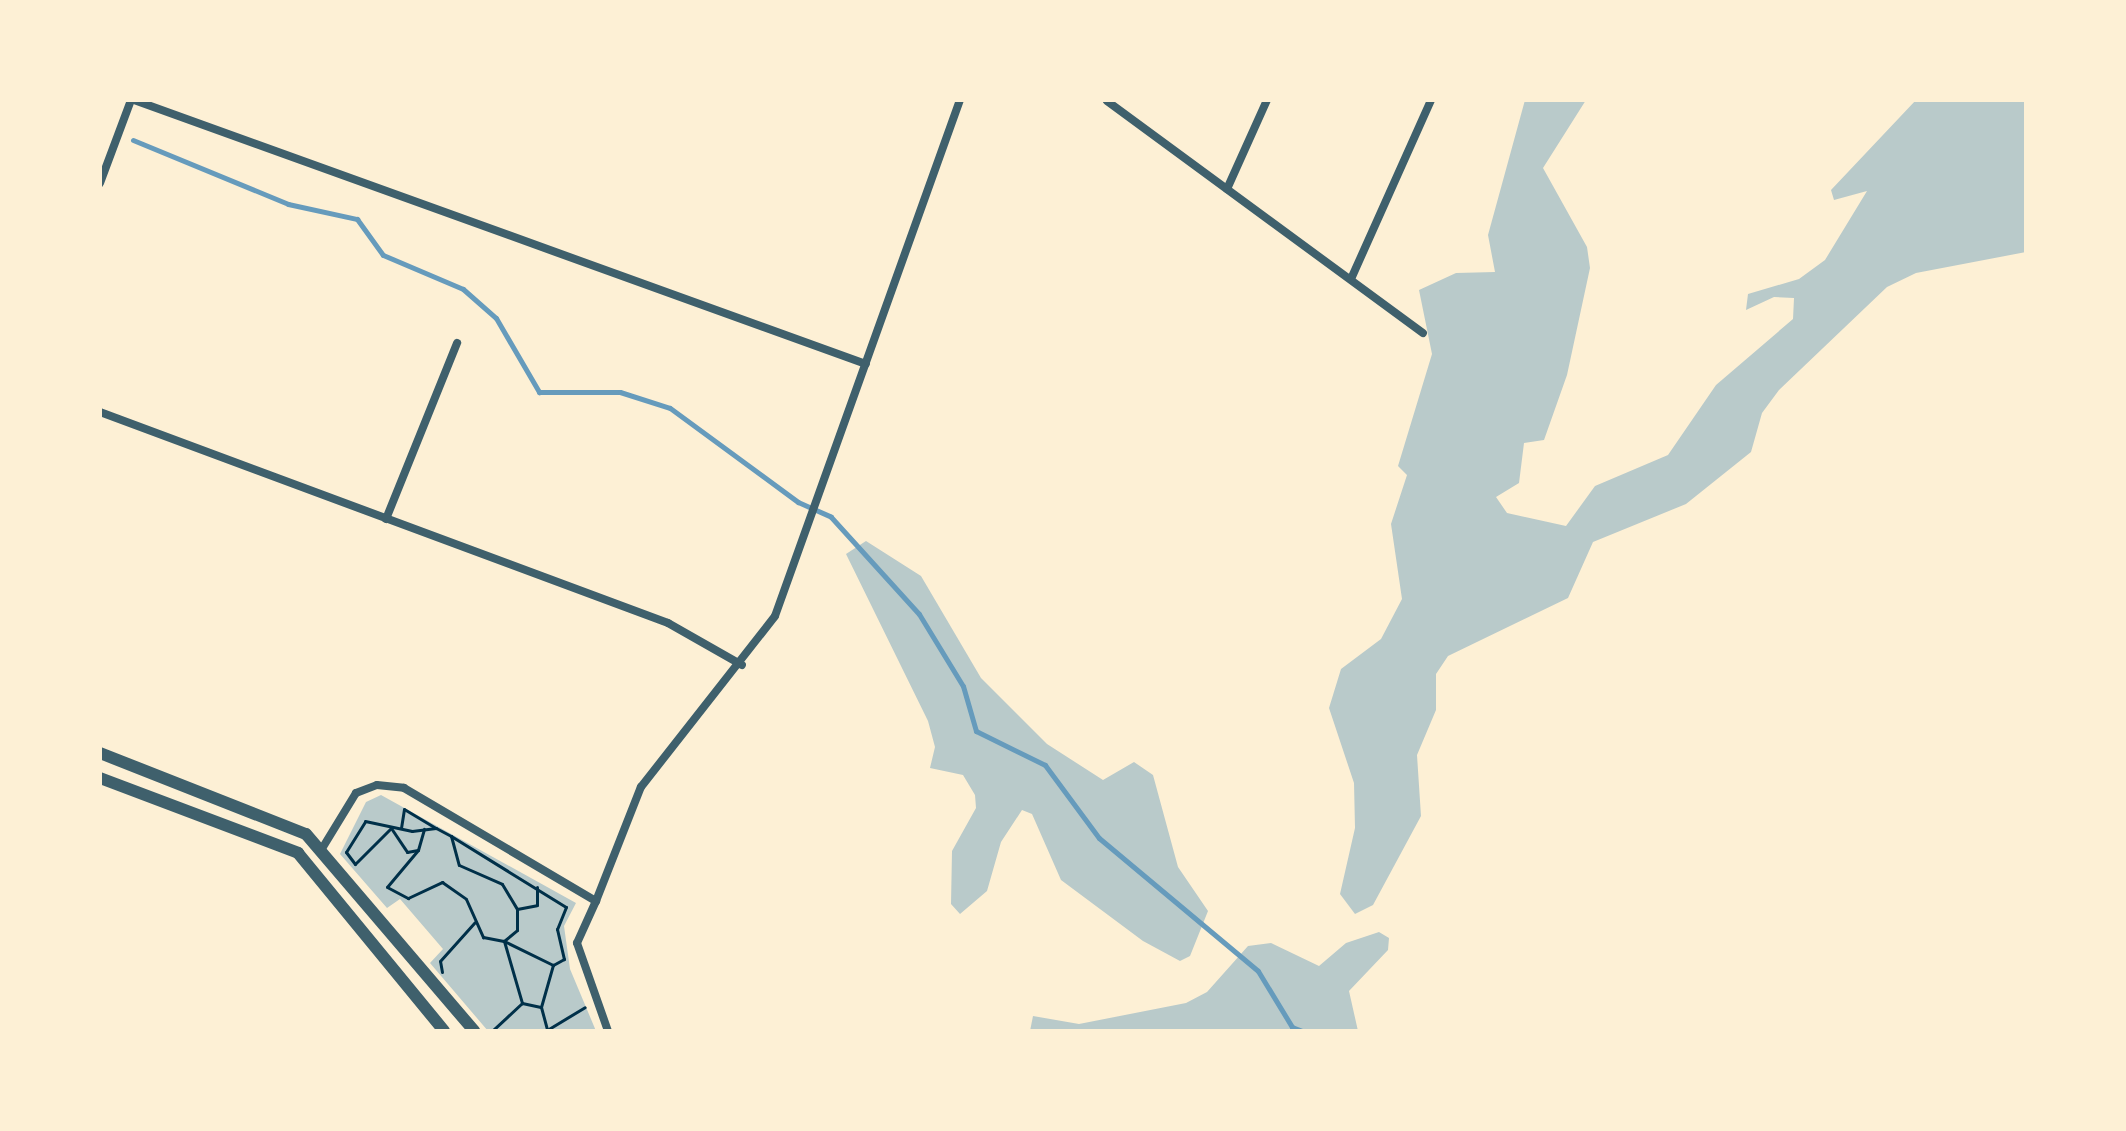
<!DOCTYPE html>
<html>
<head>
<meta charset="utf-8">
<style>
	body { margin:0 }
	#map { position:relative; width:2126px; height:1131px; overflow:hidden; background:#fdf0d5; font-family:"Alegreya Sans",sans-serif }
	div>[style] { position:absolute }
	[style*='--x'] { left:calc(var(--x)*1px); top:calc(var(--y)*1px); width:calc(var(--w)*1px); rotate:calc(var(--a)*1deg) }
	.green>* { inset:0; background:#b9caca }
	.stream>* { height:5px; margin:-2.5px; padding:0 2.5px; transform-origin:2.5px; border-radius:2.5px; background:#669bbc }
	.path>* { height:3px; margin:-1.5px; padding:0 1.5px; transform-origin:1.5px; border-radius:1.5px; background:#003049 }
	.minor>* { height:8px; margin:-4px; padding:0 4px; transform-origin:4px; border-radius:4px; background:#3f606c }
	.tertiary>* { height:12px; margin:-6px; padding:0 6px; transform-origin:6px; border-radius:6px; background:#3f606c }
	span { translate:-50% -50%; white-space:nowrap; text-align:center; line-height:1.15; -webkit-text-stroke:8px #fdf0d5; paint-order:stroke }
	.frame { position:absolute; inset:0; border:102px solid #fdf0d5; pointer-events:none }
</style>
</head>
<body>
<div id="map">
	<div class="green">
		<i style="clip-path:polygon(1525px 100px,1586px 100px,1543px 168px,1587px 247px,1590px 268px,1567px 375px,1544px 440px,1524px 443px,1519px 483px,1496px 497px,1507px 513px,1566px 526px,1595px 486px,1668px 455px,1716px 385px,1793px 319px,1794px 298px,1774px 297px,1746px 310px,1748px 294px,1799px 279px,1825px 260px,1867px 191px,1834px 200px,1831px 190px,1916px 100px,2026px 100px,2026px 252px,1916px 273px,1887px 287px,1779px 390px,1762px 413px,1751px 452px,1686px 504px,1593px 542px,1568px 598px,1448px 656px,1436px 674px,1436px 710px,1417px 755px,1421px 816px,1373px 905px,1355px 914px,1340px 894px,1355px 828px,1354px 783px,1329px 708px,1341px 669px,1381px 639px,1402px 599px,1391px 524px,1407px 475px,1398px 466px,1432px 354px,1419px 290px,1456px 273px,1495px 272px,1488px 235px)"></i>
		<i style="clip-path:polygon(866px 541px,921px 576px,981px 678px,1047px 744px,1103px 780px,1134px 762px,1153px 775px,1178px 867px,1208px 911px,1190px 956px,1180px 961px,1143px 941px,1061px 880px,1032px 814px,1022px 810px,1001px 842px,987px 891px,960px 914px,951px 904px,952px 851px,976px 808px,975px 795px,963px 775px,930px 768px,935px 747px,928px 721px,846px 554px)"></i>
		<i style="clip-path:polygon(381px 795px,576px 903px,564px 926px,570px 969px,596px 1031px,488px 1031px,430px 963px,443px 949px,400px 899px,387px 908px,340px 854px,366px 802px)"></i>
		<i style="clip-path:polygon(1379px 932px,1389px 938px,1388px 950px,1349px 991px,1358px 1031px,1030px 1031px,1033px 1016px,1079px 1024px,1186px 1003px,1207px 992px,1248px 946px,1271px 943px,1319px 966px,1346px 943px)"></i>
	</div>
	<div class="stream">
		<i style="--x:133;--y:140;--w:168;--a:22.4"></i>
		<i style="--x:288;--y:204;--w:71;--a:12.3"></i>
		<i style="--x:357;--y:219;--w:44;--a:54.2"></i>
		<i style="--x:383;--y:255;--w:87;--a:23"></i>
		<i style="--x:463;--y:289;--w:44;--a:41.3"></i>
		<i style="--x:496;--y:318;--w:86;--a:59.8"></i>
		<i style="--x:539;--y:392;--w:81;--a:0"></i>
		<i style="--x:620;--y:392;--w:52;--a:17.7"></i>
		<i style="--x:670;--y:408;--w:159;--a:36.3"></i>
		<i style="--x:798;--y:502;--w:36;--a:24"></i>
		<i style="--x:831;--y:517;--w:131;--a:47.8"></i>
		<i style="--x:919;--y:614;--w:84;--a:58.6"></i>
		<i style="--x:963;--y:686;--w:47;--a:73.9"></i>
		<i style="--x:976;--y:731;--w:77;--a:26.2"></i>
		<i style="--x:1045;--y:765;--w:91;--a:53.5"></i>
		<i style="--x:1099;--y:838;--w:207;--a:39.9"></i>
		<i style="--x:1258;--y:971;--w:66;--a:58.7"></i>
		<i style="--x:1292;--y:1027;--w:11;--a:22"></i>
	</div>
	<div class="path">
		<i style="--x:391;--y:828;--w:51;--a:135"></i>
		<i style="--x:355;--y:864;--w:15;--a:-127"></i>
		<i style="--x:346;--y:852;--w:36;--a:-58"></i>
		<i style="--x:365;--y:821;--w:48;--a:12"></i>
		<i style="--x:412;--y:831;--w:24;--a:-7"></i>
		<i style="--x:436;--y:828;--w:17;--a:28"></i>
		<i style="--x:451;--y:836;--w:30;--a:75"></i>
		<i style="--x:459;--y:865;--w:47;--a:23.8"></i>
		<i style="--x:502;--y:884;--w:29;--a:59"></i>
		<i style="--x:517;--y:909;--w:20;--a:-11"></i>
		<i style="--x:537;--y:905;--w:18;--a:-90"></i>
		<i style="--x:391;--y:828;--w:29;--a:56"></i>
		<i style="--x:407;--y:852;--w:11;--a:-10"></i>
		<i style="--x:418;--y:850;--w:22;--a:-74"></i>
		<i style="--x:401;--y:828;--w:19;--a:-81"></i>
		<i style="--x:404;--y:809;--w:37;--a:31"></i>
		<i style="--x:451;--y:836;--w:135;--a:31.7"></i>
		<i style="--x:566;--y:907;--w:24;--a:112"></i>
		<i style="--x:557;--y:929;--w:31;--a:77"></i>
		<i style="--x:564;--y:959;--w:13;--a:151"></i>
		<i style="--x:553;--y:965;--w:55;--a:-153.9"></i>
		<i style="--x:504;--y:941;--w:17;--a:-40"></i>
		<i style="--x:517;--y:930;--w:21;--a:-90"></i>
		<i style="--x:418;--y:850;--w:48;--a:130"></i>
		<i style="--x:387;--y:887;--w:24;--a:28"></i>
		<i style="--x:408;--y:898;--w:38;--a:-25"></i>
		<i style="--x:442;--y:882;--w:29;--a:35"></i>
		<i style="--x:466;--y:899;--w:42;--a:65.9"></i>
		<i style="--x:483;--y:937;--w:21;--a:11"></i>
		<i style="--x:504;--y:941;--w:65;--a:73.8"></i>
		<i style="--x:522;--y:1003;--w:41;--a:137"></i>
		<i style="--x:442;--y:972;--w:11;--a:-100"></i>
		<i style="--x:440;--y:961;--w:52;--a:-48.1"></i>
		<i style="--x:522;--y:1003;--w:19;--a:12"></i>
		<i style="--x:541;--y:1007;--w:44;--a:-74.1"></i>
		<i style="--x:541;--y:1007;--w:24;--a:75"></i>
		<i style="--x:547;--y:1030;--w:44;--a:-31.2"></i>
		<i style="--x:542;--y:1031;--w:13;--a:0"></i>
	</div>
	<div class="minor">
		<i style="--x:134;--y:100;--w:778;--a:19.83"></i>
		<i style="--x:1107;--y:101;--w:392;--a:36.3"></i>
		<i style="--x:100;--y:183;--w:89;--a:-69.5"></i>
		<i style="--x:1227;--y:189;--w:98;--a:-65.8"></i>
		<i style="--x:1351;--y:279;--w:196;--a:-65.9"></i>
		<i style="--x:100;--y:412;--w:606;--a:20.38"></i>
		<i style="--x:668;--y:623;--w:85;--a:29.6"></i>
		<i style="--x:386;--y:519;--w:190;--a:-68"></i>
		<i style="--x:323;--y:847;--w:63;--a:-58.6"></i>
		<i style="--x:356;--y:793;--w:22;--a:-21"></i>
		<i style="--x:377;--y:785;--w:27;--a:6"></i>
		<i style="--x:404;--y:788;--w:223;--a:30.5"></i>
		<i style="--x:596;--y:901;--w:123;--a:-68.5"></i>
		<i style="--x:641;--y:787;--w:217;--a:-51.9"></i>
		<i style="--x:775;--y:616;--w:548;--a:-70.28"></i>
		<i style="--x:596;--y:901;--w:46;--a:114.3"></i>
		<i style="--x:577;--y:943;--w:93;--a:70.6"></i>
	</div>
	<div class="tertiary">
		<i style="--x:100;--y:753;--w:221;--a:21.5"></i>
		<i style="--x:306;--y:834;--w:259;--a:49.5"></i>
		<i style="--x:100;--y:778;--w:212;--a:20.7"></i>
		<i style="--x:298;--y:853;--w:230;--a:50.6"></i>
	</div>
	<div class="frame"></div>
</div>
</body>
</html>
